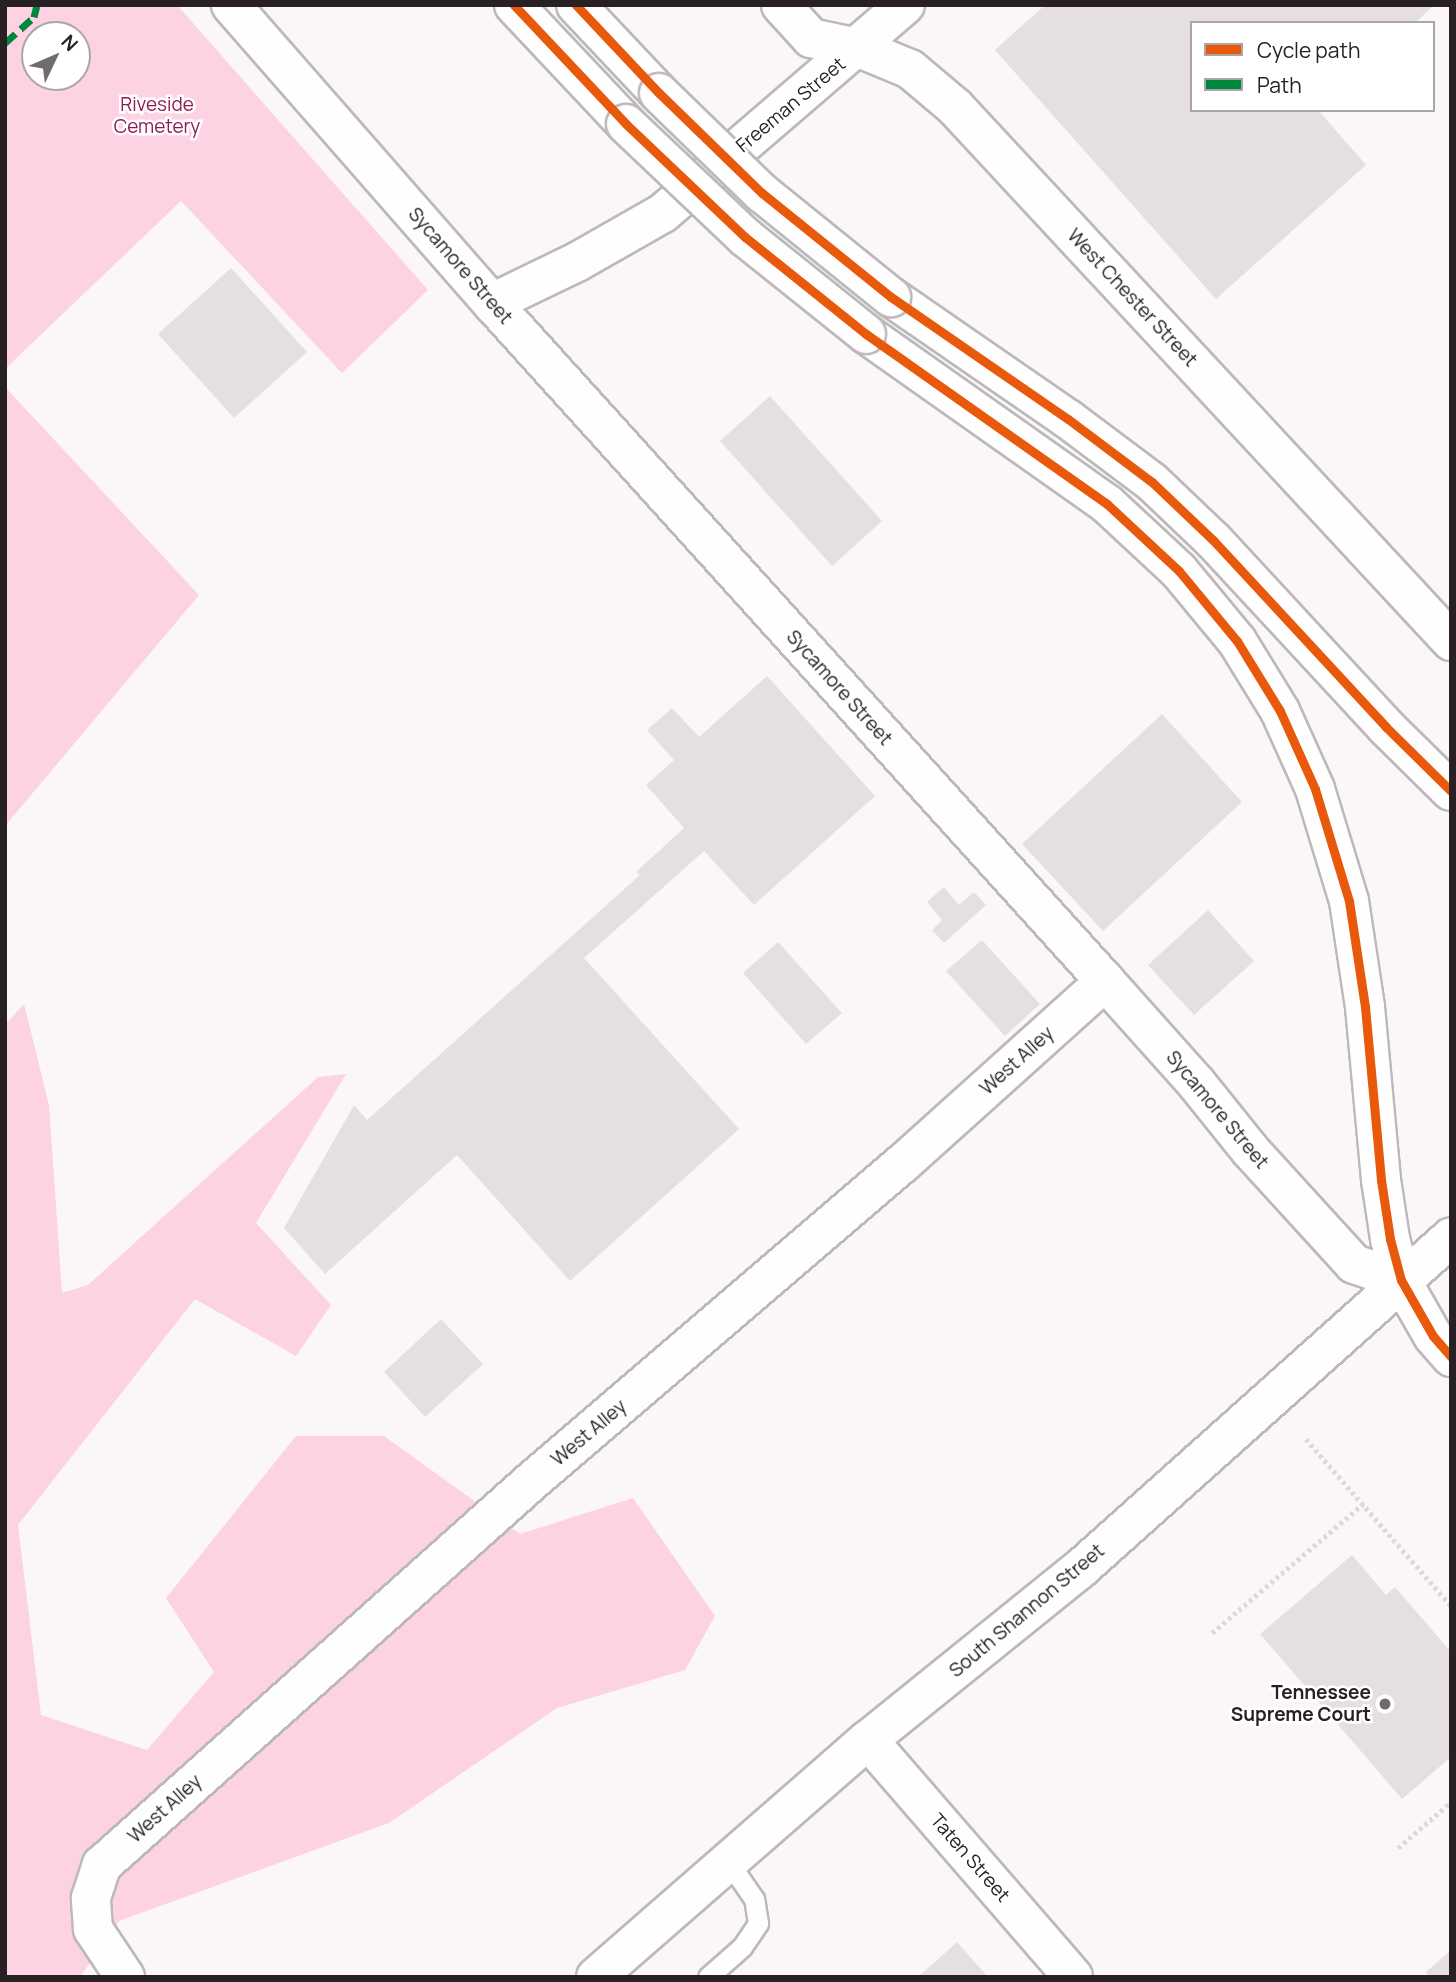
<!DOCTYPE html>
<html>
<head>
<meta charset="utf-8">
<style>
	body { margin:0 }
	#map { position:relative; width:1456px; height:1982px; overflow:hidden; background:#fbf7f9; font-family:Manrope,sans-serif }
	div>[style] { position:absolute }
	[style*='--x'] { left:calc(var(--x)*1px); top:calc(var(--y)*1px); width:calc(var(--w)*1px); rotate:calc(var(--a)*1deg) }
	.green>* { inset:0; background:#fdd2e2 }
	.building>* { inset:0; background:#e5dfe1 }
	.path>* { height:4.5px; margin-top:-2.25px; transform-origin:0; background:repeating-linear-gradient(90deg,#dbd9da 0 3.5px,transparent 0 7px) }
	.roads { filter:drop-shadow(2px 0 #bdb8ba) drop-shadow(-2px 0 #bdb8ba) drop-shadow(0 2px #bdb8ba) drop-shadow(0 -2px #bdb8ba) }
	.lane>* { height:19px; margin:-9.5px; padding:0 9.5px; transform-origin:9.5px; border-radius:9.5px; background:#fefefe }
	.street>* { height:38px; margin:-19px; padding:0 19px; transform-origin:19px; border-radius:19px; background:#fefefe }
	.highway>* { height:38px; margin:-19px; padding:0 19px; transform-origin:19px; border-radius:19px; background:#fefefe }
	.bridges { filter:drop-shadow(2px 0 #bdb8ba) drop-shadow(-2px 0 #bdb8ba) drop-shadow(0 2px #bdb8ba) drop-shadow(0 -2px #bdb8ba) }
	.highway-bridge>* { height:38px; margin:-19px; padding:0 19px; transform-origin:19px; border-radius:19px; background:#fefefe }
	.quiet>* { height:7px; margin-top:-3.5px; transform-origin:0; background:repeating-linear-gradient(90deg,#00873e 0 14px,transparent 0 21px) }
	.cycleway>* { height:9px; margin:-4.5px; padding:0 4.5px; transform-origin:4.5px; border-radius:4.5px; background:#e8590c }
	.dots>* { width:19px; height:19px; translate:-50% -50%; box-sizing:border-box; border:4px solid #fff; border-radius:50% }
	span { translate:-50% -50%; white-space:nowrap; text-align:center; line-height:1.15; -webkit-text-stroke:5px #fff; paint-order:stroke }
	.park-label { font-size:19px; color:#8c1c55 }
	.street-label { font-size:19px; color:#282023 }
	.poi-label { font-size:19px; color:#282023; font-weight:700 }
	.right { translate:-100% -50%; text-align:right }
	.frame { position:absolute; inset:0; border:7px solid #282023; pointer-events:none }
	.legend { position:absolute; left:1190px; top:21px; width:245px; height:91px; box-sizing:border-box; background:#fff; border:2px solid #a9a6a7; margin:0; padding:9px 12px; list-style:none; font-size:21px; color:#282023 }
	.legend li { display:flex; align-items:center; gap:14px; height:35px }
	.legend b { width:35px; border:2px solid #a9a6a7 }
	.north { position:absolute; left:21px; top:21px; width:70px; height:70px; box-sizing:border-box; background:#fff; border:2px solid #a9a6a7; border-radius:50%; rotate:46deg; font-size:19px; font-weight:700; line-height:28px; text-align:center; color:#282023 }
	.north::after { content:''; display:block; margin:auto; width:24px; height:32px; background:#726b6e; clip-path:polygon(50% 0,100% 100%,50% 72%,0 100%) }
</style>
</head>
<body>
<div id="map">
	<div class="green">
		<i style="clip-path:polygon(evenodd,5px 5px,177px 5px,428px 290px,342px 373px,181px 201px,5px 369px,5px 5px,35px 35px,77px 35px,77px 77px,35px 77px,35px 35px)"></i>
		<i style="clip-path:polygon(5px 387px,199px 595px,5px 826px)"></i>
		<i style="clip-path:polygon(24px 1004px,49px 1105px,62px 1293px,88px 1285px,318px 1077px,346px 1074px,256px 1223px,331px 1305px,296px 1356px,195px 1299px,18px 1525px,41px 1715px,147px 1750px,214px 1672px,166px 1598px,296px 1436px,384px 1436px,520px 1534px,633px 1498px,715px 1616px,685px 1670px,557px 1708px,389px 1823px,119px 1921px,80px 1977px,5px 1977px,5px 1025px)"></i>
	</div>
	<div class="building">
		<i style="clip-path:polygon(1045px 5px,1434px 5px,1415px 23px,1192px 23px,1192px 110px,1318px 110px,1366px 165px,1216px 299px,995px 50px)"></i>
		<i style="clip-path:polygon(231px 268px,307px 352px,234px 418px,158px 334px)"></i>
		<i style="clip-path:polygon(770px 396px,882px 521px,832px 566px,720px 441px)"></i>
		<i style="clip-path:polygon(767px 676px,875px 796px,754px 905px,704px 851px,584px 958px,739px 1129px,570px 1281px,457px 1155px,325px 1274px,284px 1228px,354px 1105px,367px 1120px,640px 875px,636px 872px,684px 828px,646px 785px,674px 760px,647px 730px,672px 708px,699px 737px)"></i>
		<i style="clip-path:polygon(1162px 714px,1242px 802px,1103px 931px,1022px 844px)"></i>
		<i style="clip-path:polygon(944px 887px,959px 905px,974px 892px,986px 905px,944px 943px,932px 930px,942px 920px,927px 902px)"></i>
		<i style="clip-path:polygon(1208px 910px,1254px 961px,1194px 1015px,1148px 965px)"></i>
		<i style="clip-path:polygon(982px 940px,1040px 1004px,1005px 1036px,946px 971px)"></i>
		<i style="clip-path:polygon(778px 942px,842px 1013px,806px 1044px,743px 973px)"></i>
		<i style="clip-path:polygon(441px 1319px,483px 1364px,425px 1417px,384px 1372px)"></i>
		<i style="clip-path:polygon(1352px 1555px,1386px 1595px,1395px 1587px,1451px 1652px,1451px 1757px,1402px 1799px,1260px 1634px)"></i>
		<i style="clip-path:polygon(957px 1942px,988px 1977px,918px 1977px)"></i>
		<i style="clip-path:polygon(1451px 1950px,1451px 1977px,1430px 1977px,1426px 1972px)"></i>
	</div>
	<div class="path">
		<i style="--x:1306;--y:1439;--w:221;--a:49"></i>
		<i style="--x:1212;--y:1633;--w:199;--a:-40.5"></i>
		<i style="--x:1398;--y:1848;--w:70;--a:-41"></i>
	</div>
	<div class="roads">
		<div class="lane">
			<i style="--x:708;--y:1977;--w:45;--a:-41.4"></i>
			<i style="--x:742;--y:1947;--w:29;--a:-56"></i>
			<i style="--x:758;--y:1923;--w:24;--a:-99"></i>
			<i style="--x:754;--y:1899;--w:46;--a:-124.4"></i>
		</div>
		<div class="street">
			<i style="--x:231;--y:5;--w:396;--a:48.8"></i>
			<i style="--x:492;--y:303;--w:914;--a:47.88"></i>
			<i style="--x:1105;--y:981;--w:138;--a:48.2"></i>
			<i style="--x:1197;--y:1084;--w:85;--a:51.2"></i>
			<i style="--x:1250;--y:1150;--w:154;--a:47.6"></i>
			<i style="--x:1354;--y:1264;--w:50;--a:18.8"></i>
			<i style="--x:781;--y:5;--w:45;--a:47.7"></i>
			<i style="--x:811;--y:38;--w:49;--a:11.8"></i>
			<i style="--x:859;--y:48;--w:55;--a:22.4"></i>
			<i style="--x:910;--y:69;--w:59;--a:40.2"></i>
			<i style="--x:955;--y:107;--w:729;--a:47.11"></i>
			<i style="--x:492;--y:303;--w:94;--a:-25.8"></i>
			<i style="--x:577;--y:262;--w:99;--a:-29.7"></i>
			<i style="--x:663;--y:213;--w:319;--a:-40.7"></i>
			<i style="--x:868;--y:1740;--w:313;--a:49.1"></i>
			<i style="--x:125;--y:1977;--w:58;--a:-123.7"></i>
			<i style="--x:93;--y:1929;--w:31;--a:-94"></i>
			<i style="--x:91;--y:1898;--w:35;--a:-72"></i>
			<i style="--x:102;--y:1865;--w:578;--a:-41.77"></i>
			<i style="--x:533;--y:1480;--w:484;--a:-40.6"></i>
			<i style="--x:901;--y:1165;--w:275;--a:-42"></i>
			<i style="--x:596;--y:1977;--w:361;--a:-41.1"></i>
			<i style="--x:868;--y:1740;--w:271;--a:-38.9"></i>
			<i style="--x:1079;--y:1570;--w:499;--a:-41.8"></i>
		</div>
		<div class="highway">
			<i style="--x:514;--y:5;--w:163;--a:46.7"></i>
			<i style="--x:576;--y:5;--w:121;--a:46.7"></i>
			<i style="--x:891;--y:297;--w:215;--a:34.6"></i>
			<i style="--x:1068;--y:419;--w:105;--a:36.9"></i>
			<i style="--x:1152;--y:482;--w:84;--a:43.6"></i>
			<i style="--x:1213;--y:540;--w:255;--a:47.2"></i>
			<i style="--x:1386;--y:727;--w:91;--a:44.6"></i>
			<i style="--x:866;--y:334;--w:295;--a:35.2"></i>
			<i style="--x:1107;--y:504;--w:98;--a:42.9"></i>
			<i style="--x:1179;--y:571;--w:91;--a:50.4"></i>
			<i style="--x:1237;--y:641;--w:82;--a:58.4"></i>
			<i style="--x:1280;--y:711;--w:85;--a:65.8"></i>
			<i style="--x:1315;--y:789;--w:117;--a:73.1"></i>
			<i style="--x:1349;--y:901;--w:107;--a:81.4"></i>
			<i style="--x:1365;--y:1007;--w:174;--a:84.7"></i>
			<i style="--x:1381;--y:1180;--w:60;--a:81.3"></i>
			<i style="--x:1390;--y:1239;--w:42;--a:75"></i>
			<i style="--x:1401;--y:1280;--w:64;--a:60.3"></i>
			<i style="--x:1433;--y:1336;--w:28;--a:49"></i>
		</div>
	</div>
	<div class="bridges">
		<div class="highway-bridge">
			<i style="--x:659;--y:93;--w:144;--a:44.2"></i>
			<i style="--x:762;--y:193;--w:166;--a:38.9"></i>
			<i style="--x:626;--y:124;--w:164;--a:43.5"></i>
			<i style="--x:745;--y:237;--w:155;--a:38.7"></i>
		</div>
	</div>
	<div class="quiet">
		<i style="--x:5;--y:43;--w:39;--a:-42"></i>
		<i style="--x:34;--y:17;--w:12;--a:-76"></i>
	</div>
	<div class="cycleway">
		<i style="--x:514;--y:5;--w:163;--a:46.7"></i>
		<i style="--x:626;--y:124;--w:164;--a:43.5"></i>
		<i style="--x:745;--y:237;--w:155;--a:38.7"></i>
		<i style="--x:866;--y:334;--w:295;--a:35.2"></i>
		<i style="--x:1107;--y:504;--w:98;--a:42.9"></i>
		<i style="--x:1179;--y:571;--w:91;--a:50.4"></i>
		<i style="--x:1237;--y:641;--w:82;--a:58.4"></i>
		<i style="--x:1280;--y:711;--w:85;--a:65.8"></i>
		<i style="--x:1315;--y:789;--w:117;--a:73.1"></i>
		<i style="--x:1349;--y:901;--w:107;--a:81.4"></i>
		<i style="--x:1365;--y:1007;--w:174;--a:84.7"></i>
		<i style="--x:1381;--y:1180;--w:60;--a:81.3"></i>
		<i style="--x:1390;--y:1239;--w:42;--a:75"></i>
		<i style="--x:1401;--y:1280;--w:64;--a:60.3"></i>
		<i style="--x:1433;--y:1336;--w:28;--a:49"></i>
		<i style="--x:576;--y:5;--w:121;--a:46.7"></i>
		<i style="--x:659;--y:93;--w:144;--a:44.2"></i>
		<i style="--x:762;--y:193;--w:166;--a:38.9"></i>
		<i style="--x:891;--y:297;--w:215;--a:34.6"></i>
		<i style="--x:1068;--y:419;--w:105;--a:36.9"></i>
		<i style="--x:1152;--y:482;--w:84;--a:43.6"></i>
		<i style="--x:1213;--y:540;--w:255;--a:47.2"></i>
		<i style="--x:1386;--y:727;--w:91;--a:44.6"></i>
	</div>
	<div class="dots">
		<i style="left:1385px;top:1704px;background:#726b6e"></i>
	</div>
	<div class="park-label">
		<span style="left:157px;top:116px">Riveside<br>Cemetery</span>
	</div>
	<div class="street-label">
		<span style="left:791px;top:105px;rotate:-40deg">Freeman Street</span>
		<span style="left:460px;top:266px;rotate:49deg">Sycamore Street</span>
		<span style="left:1132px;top:298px;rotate:47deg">West Chester Street</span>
		<span style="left:839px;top:688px;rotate:48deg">Sycamore Street</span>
		<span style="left:1017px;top:1061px;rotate:-42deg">West Alley</span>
		<span style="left:1217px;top:1110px;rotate:50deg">Sycamore Street</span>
		<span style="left:589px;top:1433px;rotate:-40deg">West Alley</span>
		<span style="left:1027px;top:1611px;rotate:-40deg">South Shannon Street</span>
		<span style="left:165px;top:1809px;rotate:-42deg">West Alley</span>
		<span style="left:970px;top:1858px;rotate:49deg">Taten Street</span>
	</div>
	<div class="poi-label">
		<span class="right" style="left:1371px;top:1704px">Tennessee<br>Supreme Court</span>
	</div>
	<div class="frame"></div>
	<ul class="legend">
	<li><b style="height:9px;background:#e8590c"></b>Cycle path</li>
	<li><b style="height:9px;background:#00873e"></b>Path</li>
	</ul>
	<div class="north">N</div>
</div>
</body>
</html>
